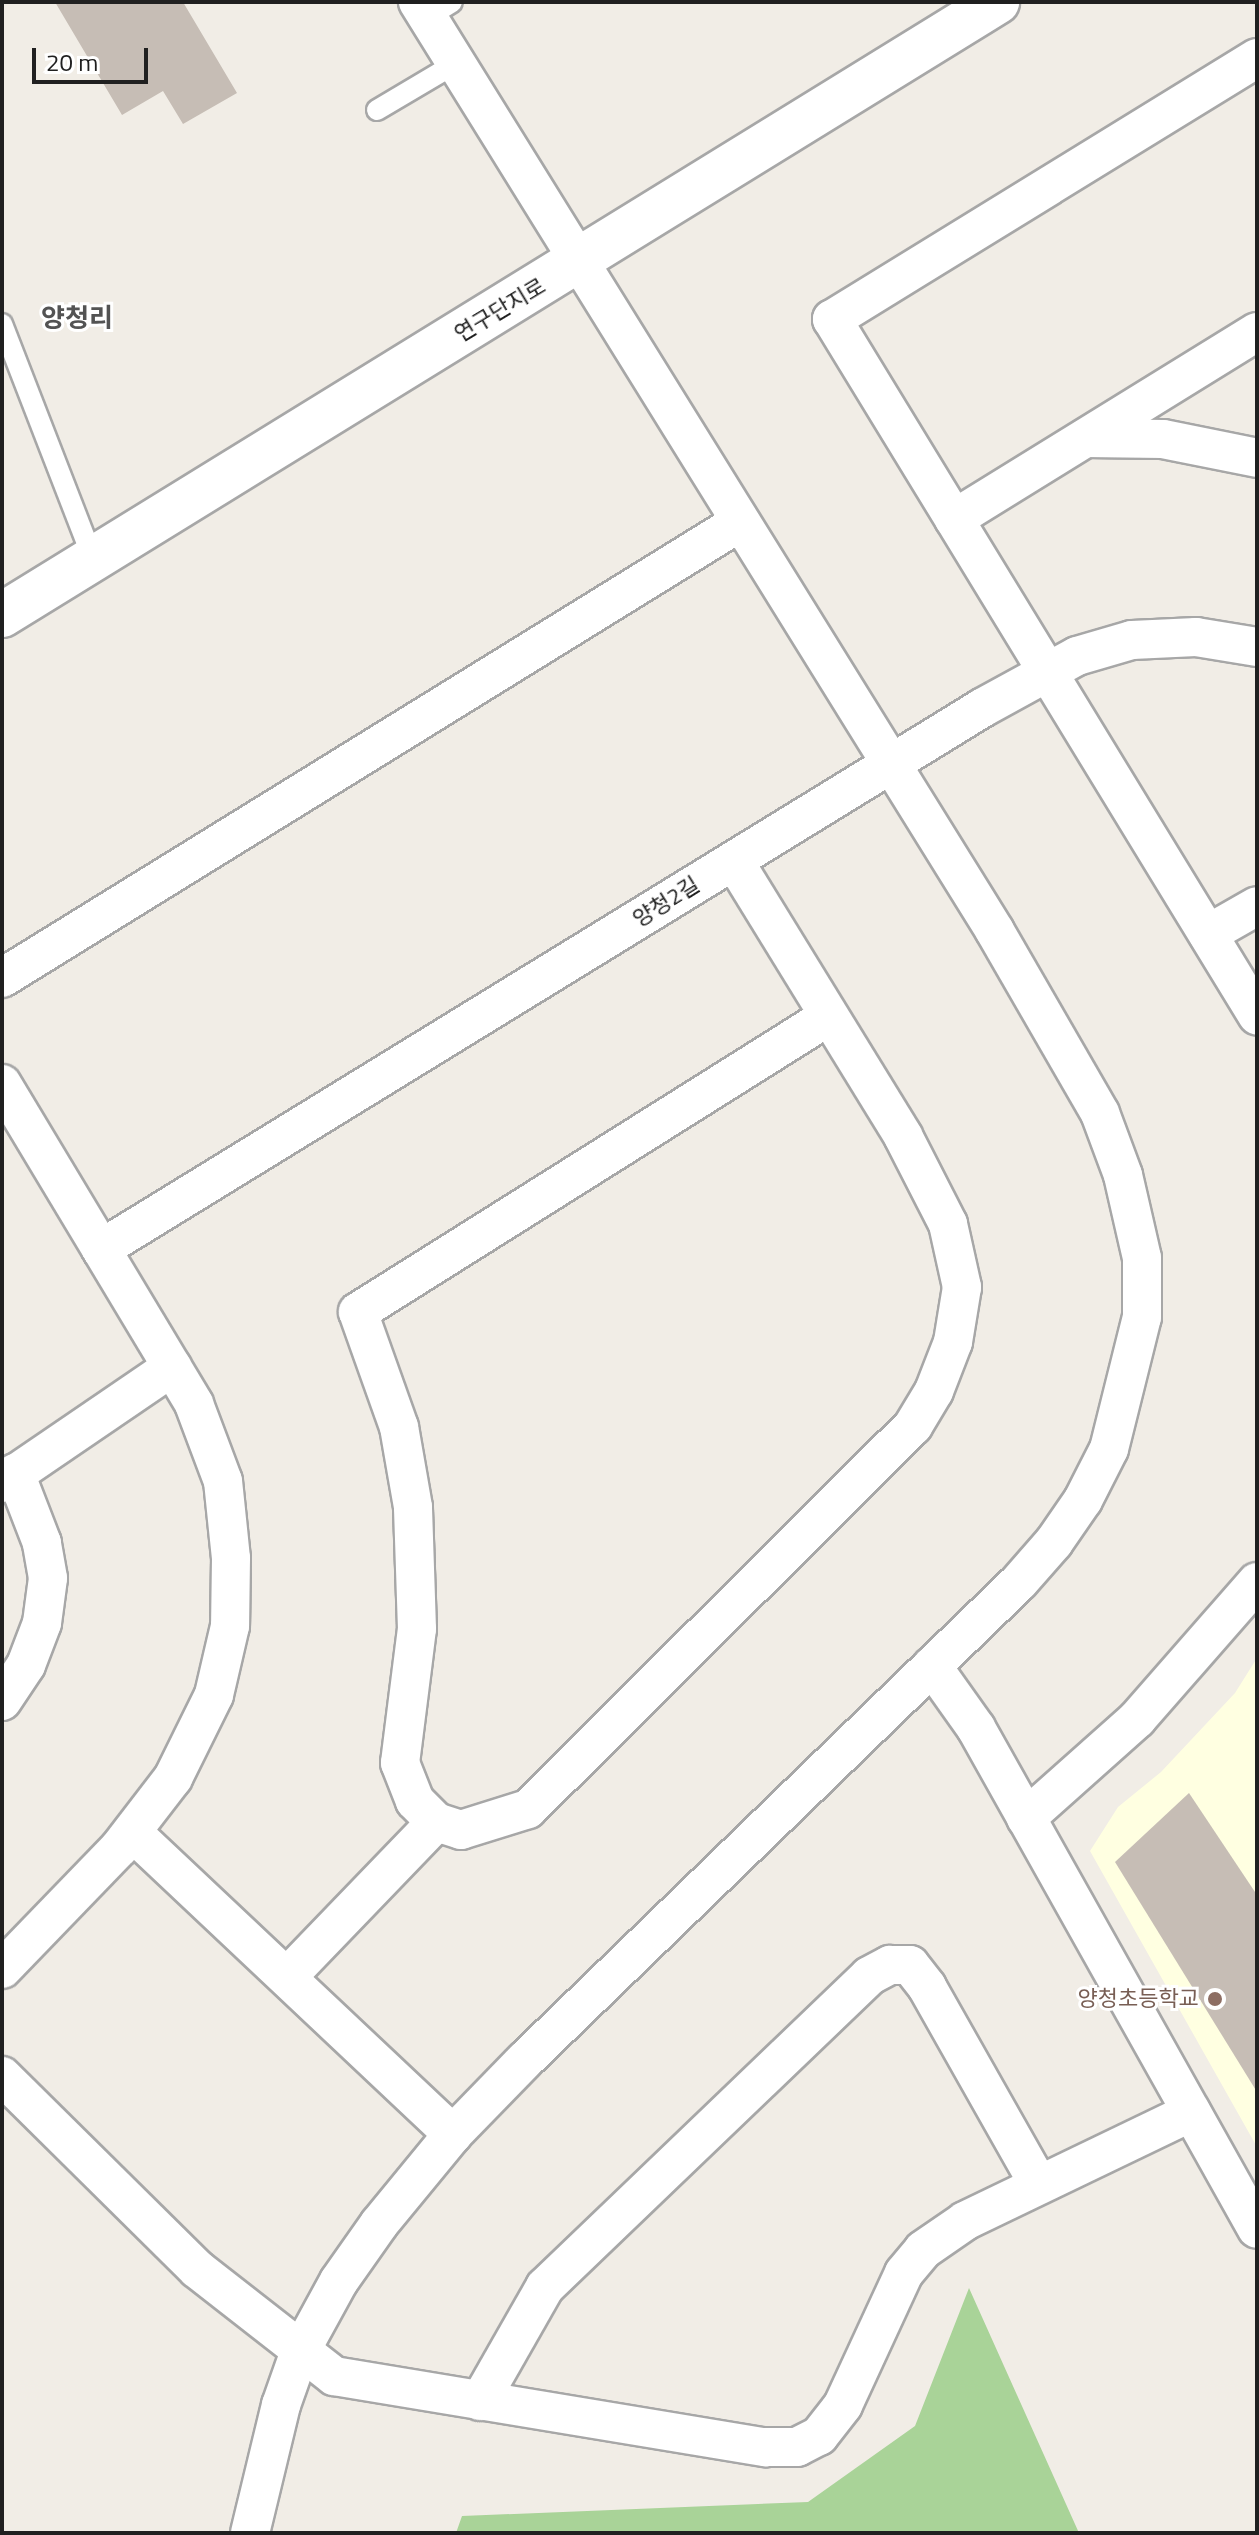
<!DOCTYPE html>
<html>
<head>
<meta charset="utf-8">
<style>
	body { margin:0 }
	#map { position:relative; width:1259px; height:2535px; overflow:hidden; background:#f1ede6; font-family:"Titillium Web","Noto Sans KR",sans-serif }
	div>[style] { position:absolute }
	[style*='--x'] { left:calc(var(--x)*1px); top:calc(var(--y)*1px); width:calc(var(--w)*1px); rotate:calc(var(--a)*1deg) }
	.education>* { inset:0; background:#ffffe1 }
	.forest>* { inset:0; background:#a9d398 }
	.building>* { inset:0; background:#c6bdb5 }
	.roads { filter:drop-shadow(2px 0 #a7a7a7) drop-shadow(-2px 0 #a7a7a7) drop-shadow(0 2px #a7a7a7) drop-shadow(0 -2px #a7a7a7) }
	.service>* { height:20px; margin:-10px; padding:0 10px; transform-origin:10px; border-radius:10px; background:#fff }
	.minor>* { height:38px; margin:-19px; padding:0 19px; transform-origin:19px; border-radius:19px; background:#fff }
	.tertiary>* { height:44px; margin:-22px; padding:0 22px; transform-origin:22px; border-radius:22px; background:#fff }
	.dots>* { width:22px; height:22px; translate:-50% -50%; box-sizing:border-box; border:4px solid #fff; border-radius:50% }
	span { translate:-50% -50%; white-space:nowrap; text-align:center; line-height:1.15; -webkit-text-stroke:6px #fff; paint-order:stroke }
	.street-label { font-size:22px; color:#202020 }
	.education-label { font-size:22px; color:#785e54 }
	.right { translate:-100% -50%; text-align:right }
	.quarter-label { font-size:26px; color:#535353; font-weight:700 }
	.frame { position:absolute; inset:0; border:4px solid #202020; pointer-events:none }
	.scale { position:absolute; left:32px; top:48px; width:116px; height:36px; box-sizing:border-box; border:4px solid #202020; border-top:0; padding-left:10px; font-size:24px; line-height:28px; white-space:nowrap; color:#202020; -webkit-text-stroke:6px #fff; paint-order:stroke }
</style>
</head>
<body>
<div id="map">
	<div class="education">
		<i style="clip-path:polygon(1257px 1658px,1257px 2147px,1090px 1851px,1118px 1807px,1161px 1772px,1235px 1693px)"></i>
	</div>
	<div class="forest">
		<i style="clip-path:polygon(969px 2288px,1079px 2533px,456px 2533px,462px 2516px,808px 2502px,915px 2426px)"></i>
	</div>
	<div class="building">
		<i style="clip-path:polygon(55px 2px,183px 2px,237px 93px,183px 124px,163px 91px,122px 115px)"></i>
		<i style="clip-path:polygon(1189px 1793px,1257px 1895px,1257px 2092px,1115px 1862px)"></i>
	</div>
	<div class="roads">
		<div class="service">
			<i style="--x:428;--y:17;--w:28;--a:-32"></i>
			<i style="--x:377;--y:110;--w:92;--a:-30.7"></i>
			<i style="--x:2;--y:324;--w:252;--a:68.8"></i>
		</div>
		<div class="minor">
			<i style="--x:1257;--y:58;--w:499;--a:148.4"></i>
			<i style="--x:832;--y:319;--w:816;--a:58.59"></i>
			<i style="--x:1086;--y:438;--w:77;--a:0.7"></i>
			<i style="--x:1163;--y:439;--w:96;--a:11.4"></i>
			<i style="--x:954;--y:519;--w:356;--a:-31.7"></i>
			<i style="--x:734;--y:861;--w:323;--a:58.4"></i>
			<i style="--x:903;--y:1136;--w:99;--a:62.9"></i>
			<i style="--x:948;--y:1224;--w:65;--a:77.5"></i>
			<i style="--x:962;--y:1287;--w:56;--a:99.3"></i>
			<i style="--x:953;--y:1342;--w:53;--a:111.2"></i>
			<i style="--x:934;--y:1391;--w:41;--a:121"></i>
			<i style="--x:913;--y:1426;--w:543;--a:135.15"></i>
			<i style="--x:528;--y:1809;--w:70;--a:162.6"></i>
			<i style="--x:461;--y:1830;--w:26;--a:-162"></i>
			<i style="--x:436;--y:1822;--w:30;--a:-135"></i>
			<i style="--x:415;--y:1801;--w:41;--a:-111.5"></i>
			<i style="--x:400;--y:1763;--w:135;--a:-82.8"></i>
			<i style="--x:417;--y:1629;--w:122;--a:-91.9"></i>
			<i style="--x:413;--y:1507;--w:81;--a:-99.9"></i>
			<i style="--x:399;--y:1427;--w:122;--a:-109.6"></i>
			<i style="--x:358;--y:1312;--w:556;--a:-32.15"></i>
			<i style="--x:1208;--y:934;--w:56;--a:-29.7"></i>
			<i style="--x:2;--y:978;--w:868;--a:-31.71"></i>
			<i style="--x:2;--y:1084;--w:373;--a:59"></i>
			<i style="--x:194;--y:1404;--w:82;--a:69.4"></i>
			<i style="--x:223;--y:1481;--w:77;--a:84.1"></i>
			<i style="--x:231;--y:1558;--w:68;--a:90.8"></i>
			<i style="--x:230;--y:1626;--w:71;--a:103.1"></i>
			<i style="--x:214;--y:1695;--w:93;--a:116.3"></i>
			<i style="--x:173;--y:1778;--w:88;--a:127.6"></i>
			<i style="--x:119;--y:1848;--w:168;--a:134"></i>
			<i style="--x:101;--y:1249;--w:1034;--a:-31.55"></i>
			<i style="--x:982;--y:708;--w:108;--a:-28.7"></i>
			<i style="--x:1077;--y:656;--w:57;--a:-16.2"></i>
			<i style="--x:1132;--y:640;--w:64;--a:-2.7"></i>
			<i style="--x:1196;--y:637;--w:62;--a:9.3"></i>
			<i style="--x:2;--y:1483;--w:206;--a:-34.3"></i>
			<i style="--x:932;--y:1666;--w:76;--a:54.6"></i>
			<i style="--x:976;--y:1728;--w:574;--a:60.71"></i>
			<i style="--x:2;--y:1701;--w:43;--a:-56.3"></i>
			<i style="--x:26;--y:1665;--w:45;--a:-69.1"></i>
			<i style="--x:42;--y:1623;--w:45;--a:-82.4"></i>
			<i style="--x:48;--y:1578;--w:36;--a:-100"></i>
			<i style="--x:42;--y:1543;--w:75;--a:-111.1"></i>
			<i style="--x:1026;--y:1818;--w:149;--a:-41.7"></i>
			<i style="--x:1137;--y:1719;--w:182;--a:-48.8"></i>
			<i style="--x:132;--y:1832;--w:441;--a:43.3"></i>
			<i style="--x:287;--y:1977;--w:215;--a:-46.1"></i>
			<i style="--x:2;--y:2076;--w:274;--a:44.7"></i>
			<i style="--x:197;--y:2269;--w:174;--a:38"></i>
			<i style="--x:334;--y:2376;--w:437;--a:9.4"></i>
			<i style="--x:765;--y:2447;--w:32;--a:0"></i>
			<i style="--x:797;--y:2447;--w:25;--a:-27"></i>
			<i style="--x:819;--y:2436;--w:39;--a:-52"></i>
			<i style="--x:843;--y:2405;--w:145;--a:-65.2"></i>
			<i style="--x:904;--y:2273;--w:30;--a:-50"></i>
			<i style="--x:923;--y:2250;--w:51;--a:-34.6"></i>
			<i style="--x:965;--y:2221;--w:251;--a:-25.7"></i>
			<i style="--x:480;--y:2401;--w:131;--a:-60.3"></i>
			<i style="--x:545;--y:2287;--w:449;--a:-43.8"></i>
			<i style="--x:869;--y:1976;--w:24;--a:-28"></i>
			<i style="--x:890;--y:1965;--w:20;--a:0"></i>
			<i style="--x:910;--y:1965;--w:28;--a:52"></i>
			<i style="--x:927;--y:1987;--w:227;--a:60.5"></i>
			<i style="--x:250;--y:2533;--w:132;--a:-76.4"></i>
			<i style="--x:281;--y:2405;--w:54;--a:-70.6"></i>
			<i style="--x:299;--y:2354;--w:83;--a:-61.3"></i>
			<i style="--x:339;--y:2281;--w:70;--a:-54.9"></i>
			<i style="--x:379;--y:2224;--w:117;--a:-50.6"></i>
			<i style="--x:453;--y:2134;--w:102;--a:-45.8"></i>
			<i style="--x:524;--y:2061;--w:689;--a:-44.06"></i>
			<i style="--x:1019;--y:1582;--w:53;--a:-48.8"></i>
			<i style="--x:1054;--y:1542;--w:51;--a:-55.4"></i>
			<i style="--x:1083;--y:1500;--w:57;--a:-63"></i>
			<i style="--x:1109;--y:1449;--w:136;--a:-76"></i>
			<i style="--x:1142;--y:1317;--w:59;--a:-90"></i>
			<i style="--x:1142;--y:1258;--w:85;--a:-102.9"></i>
			<i style="--x:1123;--y:1175;--w:66;--a:-110.4"></i>
			<i style="--x:1100;--y:1113;--w:210;--a:-120"></i>
			<i style="--x:995;--y:931;--w:1094;--a:-121.84"></i>
		</div>
		<div class="tertiary">
			<i style="--x:2;--y:615;--w:1169;--a:-31.64"></i>
		</div>
	</div>
	<div class="dots">
		<i style="left:1215px;top:1999px;background:#8d6e63"></i>
	</div>
	<div class="street-label">
		<span style="left:500px;top:310px;rotate:-31deg">연구단지로</span>
		<span style="left:666px;top:902px;rotate:-32deg">양청2길</span>
	</div>
	<div class="education-label">
		<span class="right" style="left:1199px;top:1999px">양청초등학교</span>
	</div>
	<div class="quarter-label">
		<span style="left:77px;top:318px">양청리</span>
	</div>
	<div class="frame"></div>
	<div class="scale">20 m</div>
</div>
</body>
</html>
